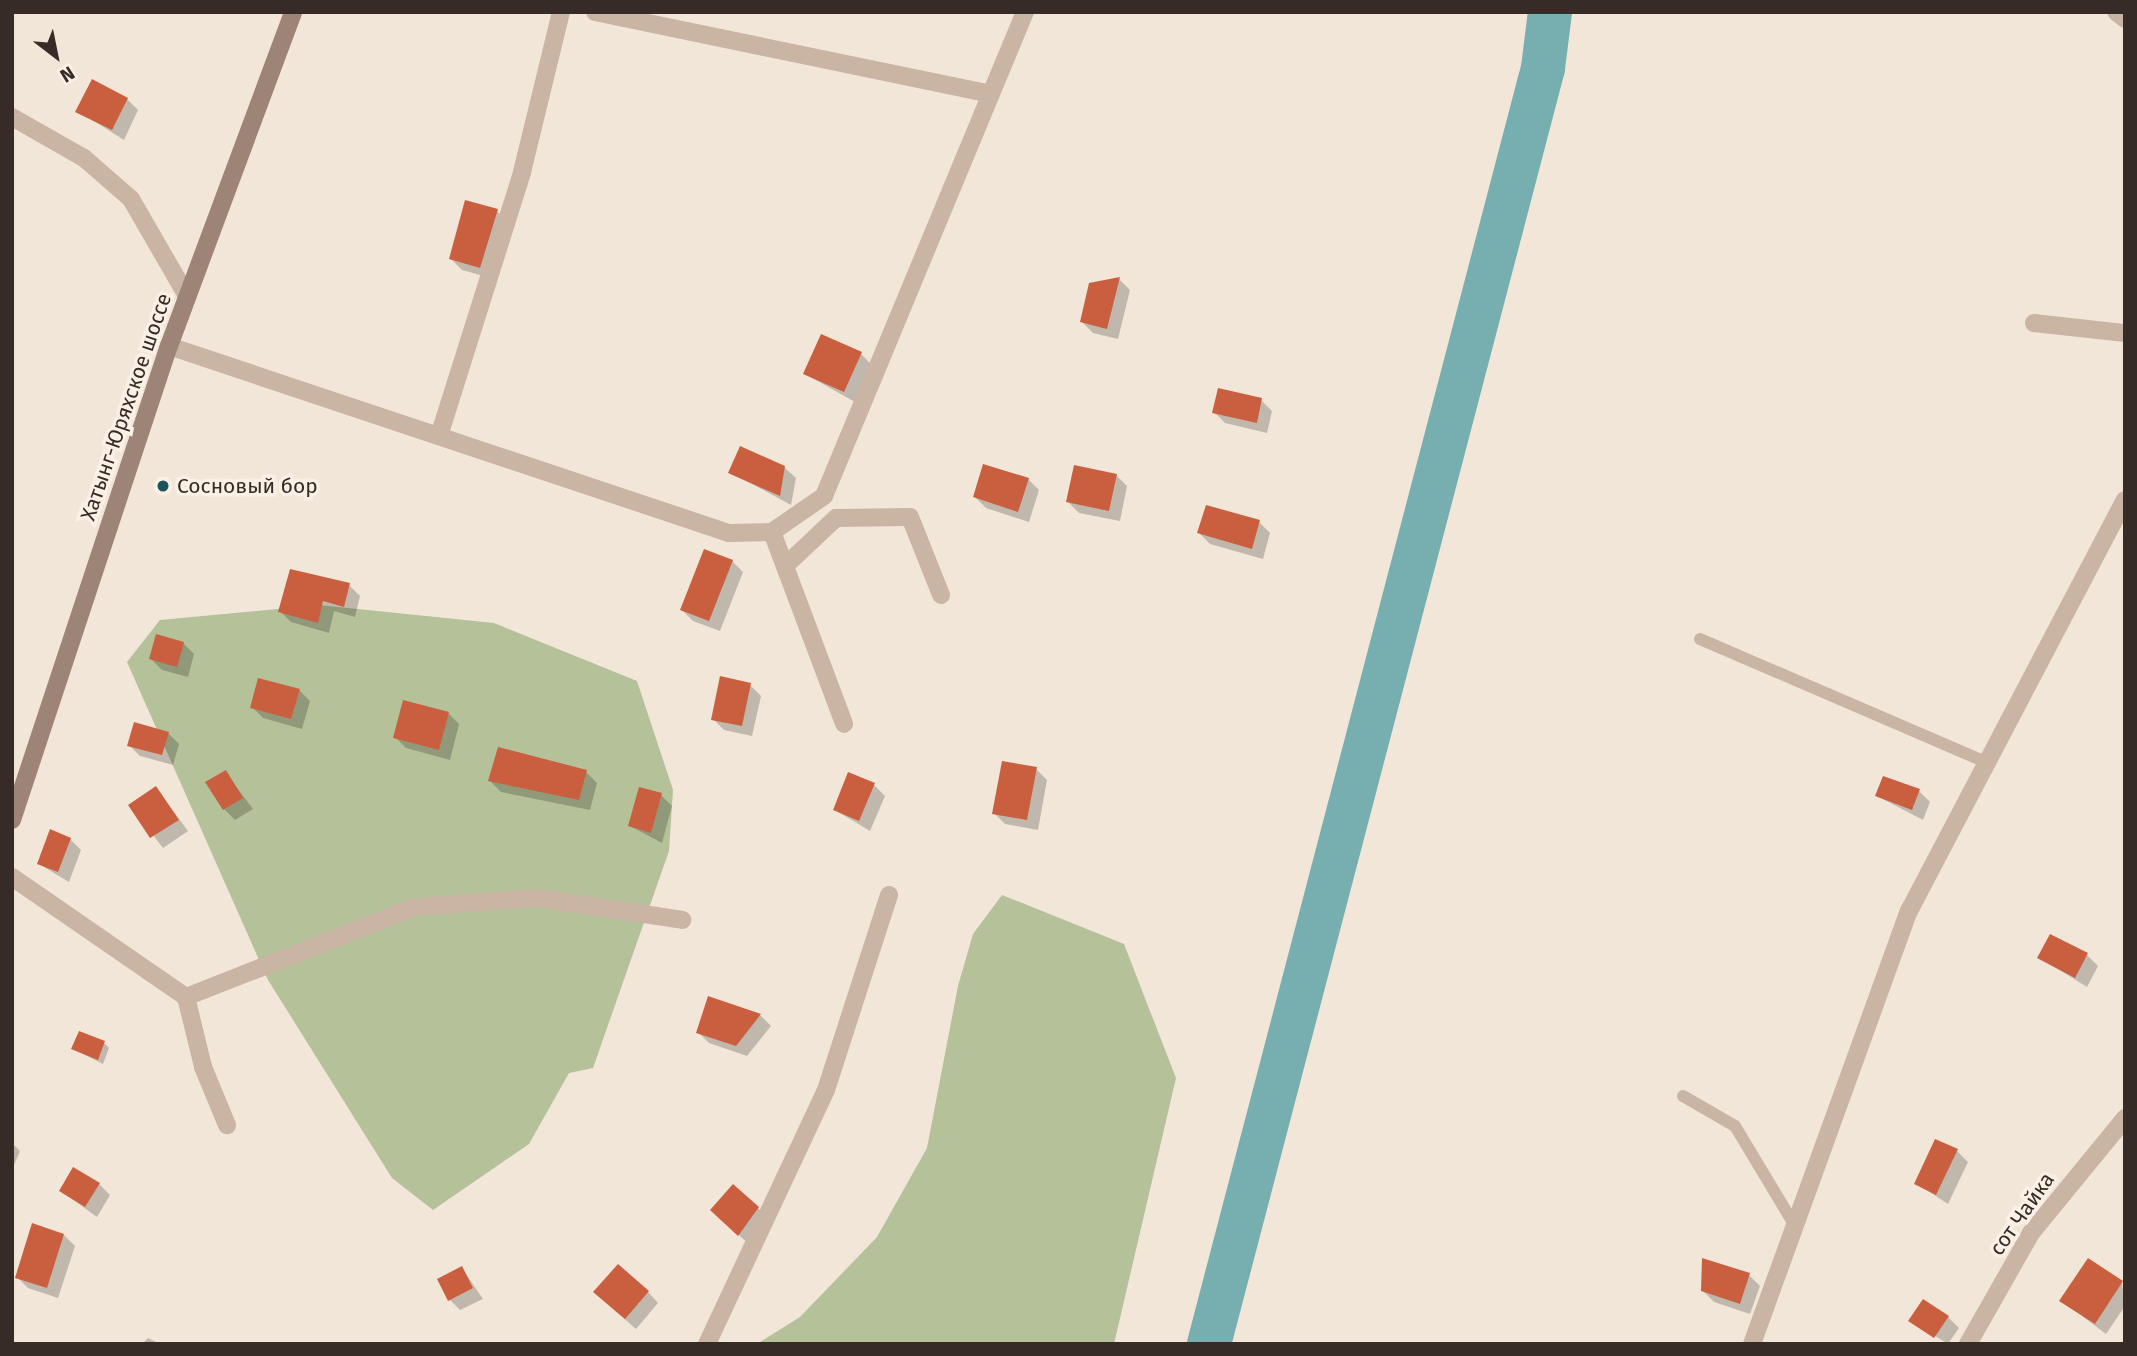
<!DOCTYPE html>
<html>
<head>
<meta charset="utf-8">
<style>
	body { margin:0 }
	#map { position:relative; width:2137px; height:1356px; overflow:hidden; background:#f2e6d9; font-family:"Fira Sans",sans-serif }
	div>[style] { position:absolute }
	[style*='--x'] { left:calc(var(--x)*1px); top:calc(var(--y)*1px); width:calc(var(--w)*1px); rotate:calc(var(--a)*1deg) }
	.green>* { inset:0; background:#b4c199 }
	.shadow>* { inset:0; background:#0003 }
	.river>* { height:44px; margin:-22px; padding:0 22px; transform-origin:22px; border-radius:22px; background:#77aeb0 }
	.building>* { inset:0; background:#ca5f3f }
	.service>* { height:12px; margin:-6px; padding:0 6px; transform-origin:6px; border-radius:6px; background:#cab5a5 }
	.minor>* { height:18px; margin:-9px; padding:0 9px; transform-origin:9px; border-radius:9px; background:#cab5a5 }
	.secondary>* { height:18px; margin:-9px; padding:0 9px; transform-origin:9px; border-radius:9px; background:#9e8476 }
	.dots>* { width:19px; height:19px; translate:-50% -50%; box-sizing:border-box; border:4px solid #faf0e5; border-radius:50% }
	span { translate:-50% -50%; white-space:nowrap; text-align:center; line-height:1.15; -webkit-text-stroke:7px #faf0e5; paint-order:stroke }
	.street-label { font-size:21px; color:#362b26 }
	.poi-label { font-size:21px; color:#362b26 }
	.left { translate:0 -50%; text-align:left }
	.frame { position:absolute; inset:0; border:14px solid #362b26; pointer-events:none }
	.north { position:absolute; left:21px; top:21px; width:70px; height:70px; -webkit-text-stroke:5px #faf0e5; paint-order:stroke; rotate:148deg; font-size:19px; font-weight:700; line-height:28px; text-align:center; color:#362b26 }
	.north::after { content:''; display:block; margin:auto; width:24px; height:32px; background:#362b26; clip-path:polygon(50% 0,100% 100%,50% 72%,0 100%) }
</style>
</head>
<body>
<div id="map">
	<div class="green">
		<i style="clip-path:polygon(319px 605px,494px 623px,637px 681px,673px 790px,669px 851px,593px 1068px,569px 1073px,529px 1144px,433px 1210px,392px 1178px,268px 980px,127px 662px,160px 620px)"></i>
		<i style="clip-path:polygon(1002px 895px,1124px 944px,1176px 1078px,1114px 1344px,757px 1344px,800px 1317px,877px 1237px,927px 1148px,958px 986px,973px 934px)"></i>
	</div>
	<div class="shadow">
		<i style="clip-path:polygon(127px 99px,138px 110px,124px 140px,78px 111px)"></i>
		<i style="clip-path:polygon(466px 202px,497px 211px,508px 222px,491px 278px,462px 270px,451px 259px)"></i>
		<i style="clip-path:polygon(1119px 279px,1130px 290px,1118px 339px,1093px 333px,1082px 322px)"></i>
		<i style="clip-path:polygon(861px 354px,872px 365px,855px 402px,805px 374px)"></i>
		<i style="clip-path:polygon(1261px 400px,1272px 411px,1267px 433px,1225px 423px,1214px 412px)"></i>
		<i style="clip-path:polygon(784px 467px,796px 478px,791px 505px,730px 472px)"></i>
		<i style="clip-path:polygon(1116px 475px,1127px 486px,1120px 521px,1079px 513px,1068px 502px)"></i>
		<i style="clip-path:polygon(1028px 479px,1039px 490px,1029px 522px,986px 508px,975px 497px)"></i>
		<i style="clip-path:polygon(1259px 522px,1270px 533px,1263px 559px,1210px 544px,1199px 533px)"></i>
		<i style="clip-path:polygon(732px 561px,743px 572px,720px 631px,693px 621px,682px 610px)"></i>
		<i style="clip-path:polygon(349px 585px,360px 596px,355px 617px,334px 611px,329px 633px,291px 622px,280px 611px)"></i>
		<i style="clip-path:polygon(183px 643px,194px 654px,188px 677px,162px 670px,151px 659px)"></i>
		<i style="clip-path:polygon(750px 685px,761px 696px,752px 736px,724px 730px,713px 719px)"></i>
		<i style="clip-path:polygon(299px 690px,310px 701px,302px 729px,263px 718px,252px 707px)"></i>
		<i style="clip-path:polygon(448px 713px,459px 724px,450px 760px,406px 748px,395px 737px)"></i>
		<i style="clip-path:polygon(168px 733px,179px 744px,173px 765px,140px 756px,129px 745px)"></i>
		<i style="clip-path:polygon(1036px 769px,1047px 780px,1038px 830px,1005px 824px,994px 813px)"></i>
		<i style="clip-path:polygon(225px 772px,253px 809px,235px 820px,224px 809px)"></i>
		<i style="clip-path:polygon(586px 772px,597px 783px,590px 810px,501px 792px,490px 781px)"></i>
		<i style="clip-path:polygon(874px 785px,885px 796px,870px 831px,835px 810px)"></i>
		<i style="clip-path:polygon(156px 788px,188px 831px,163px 848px,130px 805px)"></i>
		<i style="clip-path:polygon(1919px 791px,1930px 802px,1923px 820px,1877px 796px)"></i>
		<i style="clip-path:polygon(661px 795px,672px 806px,662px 843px,630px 826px)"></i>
		<i style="clip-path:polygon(70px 839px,81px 850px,69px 882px,39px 864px)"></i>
		<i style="clip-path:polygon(2087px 955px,2098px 966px,2087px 987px,2040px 958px)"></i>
		<i style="clip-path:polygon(709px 998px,761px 1016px,771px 1026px,747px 1056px,709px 1043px,698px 1032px)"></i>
		<i style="clip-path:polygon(104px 1043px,109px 1048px,103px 1064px,73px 1049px)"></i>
		<i style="clip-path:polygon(12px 1143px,20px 1151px,12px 1170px)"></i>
		<i style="clip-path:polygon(1957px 1151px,1968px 1162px,1948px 1204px,1916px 1183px)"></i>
		<i style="clip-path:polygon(99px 1184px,110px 1195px,97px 1217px,61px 1191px)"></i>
		<i style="clip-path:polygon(758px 1208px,769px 1219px,750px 1245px,723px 1221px)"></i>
		<i style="clip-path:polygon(64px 1235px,75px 1246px,58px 1298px,28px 1288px,17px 1277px)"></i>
		<i style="clip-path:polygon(462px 1268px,483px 1299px,460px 1310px,449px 1299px)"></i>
		<i style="clip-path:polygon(1749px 1275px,1760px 1286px,1750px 1314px,1714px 1302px,1703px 1291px)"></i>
		<i style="clip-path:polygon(2122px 1283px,2125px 1306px,2106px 1334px,2062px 1301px)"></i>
		<i style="clip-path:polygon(648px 1292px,658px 1303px,636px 1329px,606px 1303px)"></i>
		<i style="clip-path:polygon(1948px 1317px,1959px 1328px,1948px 1344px,1911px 1321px)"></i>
		<i style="clip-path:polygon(148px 1338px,160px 1344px,142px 1344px)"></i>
	</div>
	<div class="river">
		<i style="--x:1209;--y:1344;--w:1319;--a:-75.33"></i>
		<i style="--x:1543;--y:68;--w:56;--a:-82.9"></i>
	</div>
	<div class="building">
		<i style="clip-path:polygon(92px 79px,128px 98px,112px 130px,75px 112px)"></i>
		<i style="clip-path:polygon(465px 200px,498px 209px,480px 268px,449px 259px)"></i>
		<i style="clip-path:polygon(1120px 277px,1107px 329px,1080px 322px,1089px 283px)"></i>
		<i style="clip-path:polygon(821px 334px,862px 352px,844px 392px,803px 374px)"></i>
		<i style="clip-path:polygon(1218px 388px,1262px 398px,1257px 423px,1212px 413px)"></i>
		<i style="clip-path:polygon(740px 446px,785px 466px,780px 496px,728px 473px)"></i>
		<i style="clip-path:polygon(983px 464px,1029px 478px,1018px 512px,973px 497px)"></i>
		<i style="clip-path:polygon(1074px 465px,1117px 474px,1109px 511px,1066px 502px)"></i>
		<i style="clip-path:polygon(1206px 505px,1260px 520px,1252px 549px,1197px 533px)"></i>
		<i style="clip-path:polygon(704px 549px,733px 560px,709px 621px,680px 610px)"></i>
		<i style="clip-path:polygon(290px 569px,350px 583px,344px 607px,323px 601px,318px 623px,278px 612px)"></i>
		<i style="clip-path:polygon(156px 634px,184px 642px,177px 667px,149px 659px)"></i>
		<i style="clip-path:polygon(720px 676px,751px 683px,742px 726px,711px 720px)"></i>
		<i style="clip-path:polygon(258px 678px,300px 689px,291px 719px,250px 708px)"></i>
		<i style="clip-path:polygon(403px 700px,449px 712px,439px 750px,393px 738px)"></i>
		<i style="clip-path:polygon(134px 722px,169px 732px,162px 755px,127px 746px)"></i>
		<i style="clip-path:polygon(498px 747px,587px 770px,579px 800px,488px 781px)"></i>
		<i style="clip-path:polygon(1002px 761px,1037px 767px,1027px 820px,992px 814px)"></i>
		<i style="clip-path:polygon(226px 770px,243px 798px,223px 810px,205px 782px)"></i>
		<i style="clip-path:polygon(848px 772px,875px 783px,859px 821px,833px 810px)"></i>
		<i style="clip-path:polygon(1883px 776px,1920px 789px,1912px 810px,1875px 796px)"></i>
		<i style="clip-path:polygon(156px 786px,179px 820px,150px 838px,128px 805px)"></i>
		<i style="clip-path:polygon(639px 787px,662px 793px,651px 833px,628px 826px)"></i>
		<i style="clip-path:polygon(50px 829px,71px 838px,58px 872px,37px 864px)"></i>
		<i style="clip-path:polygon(2050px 934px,2088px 953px,2075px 978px,2037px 958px)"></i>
		<i style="clip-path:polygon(708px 996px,761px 1014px,736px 1046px,696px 1033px)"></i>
		<i style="clip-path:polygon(79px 1031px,105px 1041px,98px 1060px,71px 1049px)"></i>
		<i style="clip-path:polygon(1935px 1139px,1958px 1149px,1936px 1195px,1914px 1184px)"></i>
		<i style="clip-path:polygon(73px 1167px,100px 1183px,85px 1207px,59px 1191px)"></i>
		<i style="clip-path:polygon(733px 1184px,759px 1207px,738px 1236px,710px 1210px)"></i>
		<i style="clip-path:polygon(32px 1223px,64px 1234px,47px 1288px,15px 1278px)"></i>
		<i style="clip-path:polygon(1702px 1258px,1750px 1273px,1740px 1304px,1701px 1291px)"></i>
		<i style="clip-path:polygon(2088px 1258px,2123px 1281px,2095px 1324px,2059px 1301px)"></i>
		<i style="clip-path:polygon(618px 1264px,649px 1291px,625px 1319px,593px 1292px)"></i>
		<i style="clip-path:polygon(462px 1266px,473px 1288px,448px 1301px,437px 1279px)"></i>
		<i style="clip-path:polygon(1923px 1299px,1949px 1316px,1934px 1338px,1908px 1321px)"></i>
	</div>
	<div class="service">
		<i style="--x:1700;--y:639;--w:308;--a:23.3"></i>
		<i style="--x:1683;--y:1096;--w:60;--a:30"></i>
		<i style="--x:1735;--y:1126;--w:117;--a:59"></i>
	</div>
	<div class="minor">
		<i style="--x:595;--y:12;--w:404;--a:11.7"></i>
		<i style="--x:2116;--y:12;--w:11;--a:38"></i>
		<i style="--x:12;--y:117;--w:83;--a:29.7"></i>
		<i style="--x:84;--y:158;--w:62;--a:41.1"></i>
		<i style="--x:131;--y:199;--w:112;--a:60"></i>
		<i style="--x:2034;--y:323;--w:92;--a:6.3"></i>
		<i style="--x:169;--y:346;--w:590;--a:18.47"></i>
		<i style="--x:729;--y:533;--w:43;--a:-1.3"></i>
		<i style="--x:772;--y:532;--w:63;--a:-34.7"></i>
		<i style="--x:824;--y:496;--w:524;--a:-67.45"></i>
		<i style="--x:439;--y:436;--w:277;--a:-72.5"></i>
		<i style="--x:522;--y:172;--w:165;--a:-76.3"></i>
		<i style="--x:772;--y:532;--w:205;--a:69.4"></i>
		<i style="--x:785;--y:566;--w:70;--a:-43.3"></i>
		<i style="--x:836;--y:518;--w:74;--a:-0.8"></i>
		<i style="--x:910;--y:517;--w:84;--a:68.3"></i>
		<i style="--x:12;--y:877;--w:211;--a:34.6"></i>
		<i style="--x:186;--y:997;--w:246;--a:-21.5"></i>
		<i style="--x:415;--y:907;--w:124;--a:-4.2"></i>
		<i style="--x:539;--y:898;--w:145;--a:8.7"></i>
		<i style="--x:186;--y:997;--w:72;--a:76.3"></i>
		<i style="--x:203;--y:1067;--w:63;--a:67.5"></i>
		<i style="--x:707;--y:1344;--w:280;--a:-64.9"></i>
		<i style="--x:826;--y:1090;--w:205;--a:-72.1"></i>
		<i style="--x:1752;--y:1344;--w:461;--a:-70.1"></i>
		<i style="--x:1909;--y:911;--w:464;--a:-62.3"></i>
		<i style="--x:1968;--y:1344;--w:128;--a:-60.4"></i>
		<i style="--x:2031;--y:1233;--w:149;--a:-50.7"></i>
	</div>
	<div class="secondary">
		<i style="--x:12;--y:820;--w:499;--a:-71.7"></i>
		<i style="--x:169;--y:346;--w:356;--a:-69.6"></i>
	</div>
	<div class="dots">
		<i style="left:163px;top:486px;background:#1b5558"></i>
	</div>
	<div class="street-label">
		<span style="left:126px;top:407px;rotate:-71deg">Хатынг-Юряхское шоссе</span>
		<span style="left:2022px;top:1214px;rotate:-55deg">сот Чайка</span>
	</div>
	<div class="poi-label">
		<span class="left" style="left:177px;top:486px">Сосновый бор</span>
	</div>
	<div class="frame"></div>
	<div class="north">N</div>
</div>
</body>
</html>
